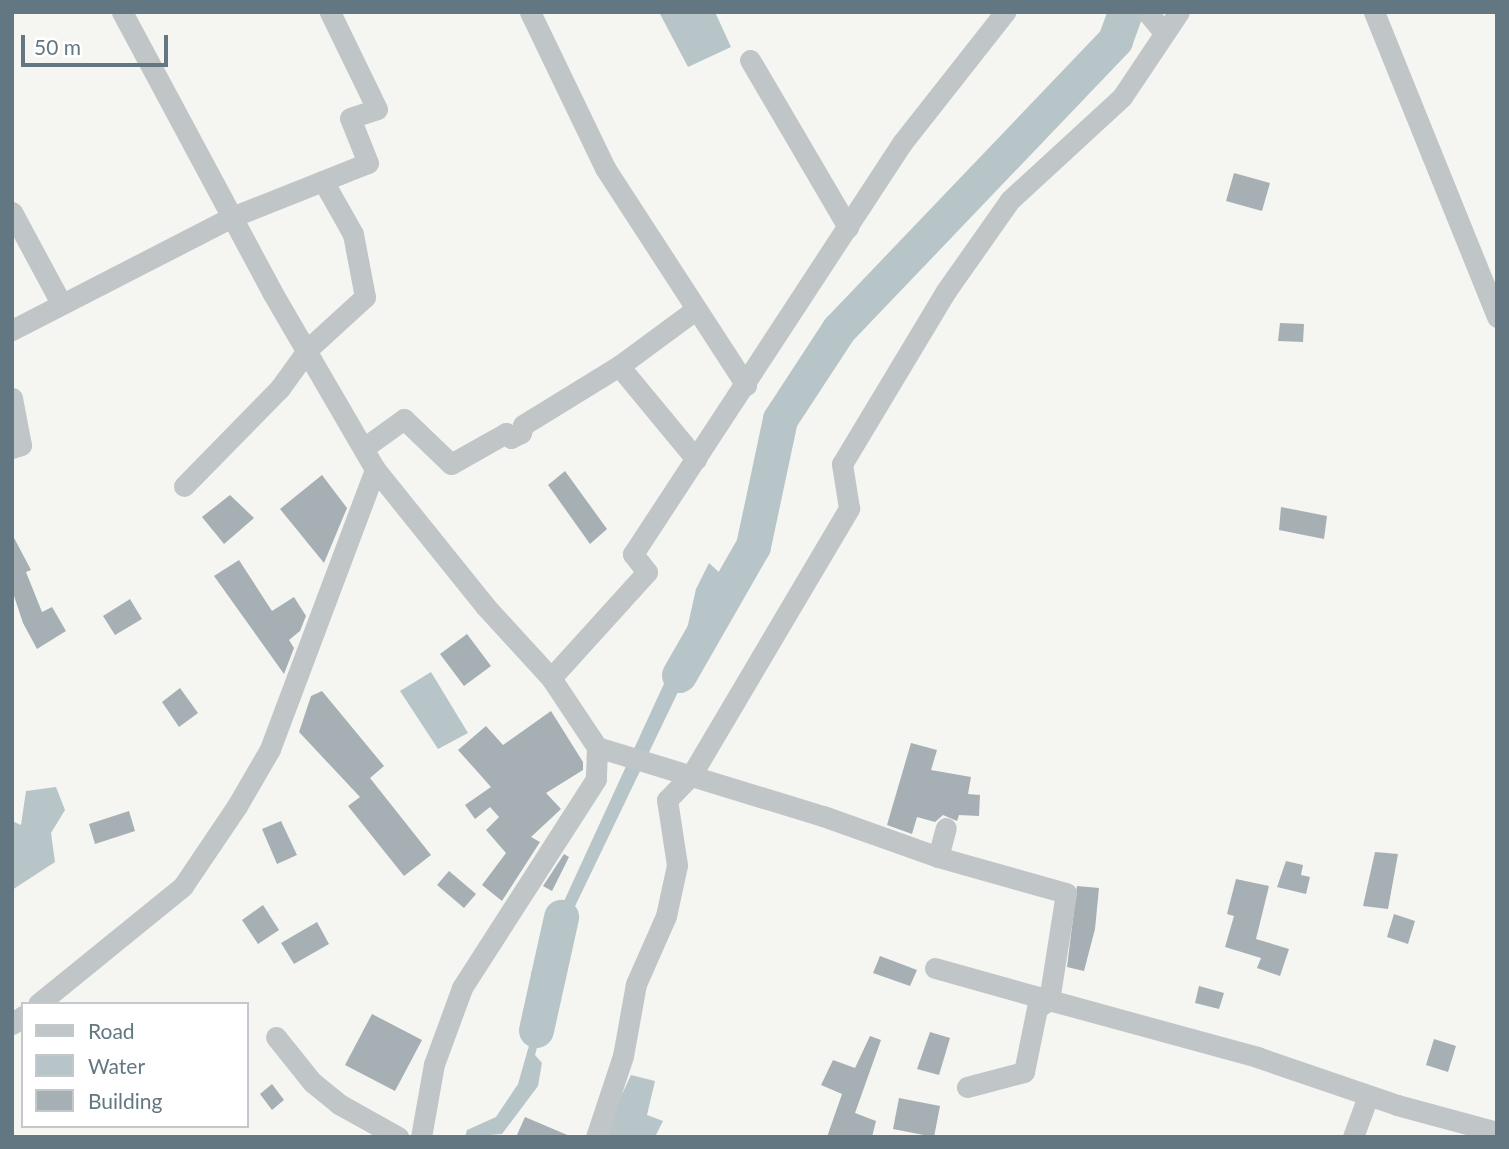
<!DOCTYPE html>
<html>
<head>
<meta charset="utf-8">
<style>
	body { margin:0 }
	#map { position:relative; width:1509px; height:1149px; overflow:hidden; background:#f5f5f1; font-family:Lato,sans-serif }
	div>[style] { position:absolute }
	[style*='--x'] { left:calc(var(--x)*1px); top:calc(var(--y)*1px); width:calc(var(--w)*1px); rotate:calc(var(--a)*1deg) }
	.water>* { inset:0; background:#b7c5c8 }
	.river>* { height:35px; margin:-17.5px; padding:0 17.5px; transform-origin:17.5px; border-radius:17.5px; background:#b7c5c8 }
	.building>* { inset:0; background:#a6b0b4 }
	.minor>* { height:21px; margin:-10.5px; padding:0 10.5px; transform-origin:10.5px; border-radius:10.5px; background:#c0c5c7 }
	span { translate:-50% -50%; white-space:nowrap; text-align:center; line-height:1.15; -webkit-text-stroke:7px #fff; paint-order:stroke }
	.frame { position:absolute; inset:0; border:14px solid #637783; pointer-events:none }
	.legend { position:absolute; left:21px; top:1002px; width:228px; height:126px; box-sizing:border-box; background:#fff; border:2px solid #c1c9cd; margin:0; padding:9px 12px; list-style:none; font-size:21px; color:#637783 }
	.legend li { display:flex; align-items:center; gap:14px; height:35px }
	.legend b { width:35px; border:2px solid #c1c9cd }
	.scale { position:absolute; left:21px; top:35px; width:147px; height:32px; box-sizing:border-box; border:4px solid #637783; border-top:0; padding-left:9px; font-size:21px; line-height:24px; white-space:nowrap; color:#637783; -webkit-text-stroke:5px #fff; paint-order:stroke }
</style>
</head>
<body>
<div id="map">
	<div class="water">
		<i style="clip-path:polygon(659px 12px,715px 12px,731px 47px,688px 67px)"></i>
		<i style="clip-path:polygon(709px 563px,721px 574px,708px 593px,702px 642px,543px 973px,547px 1011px,535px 1055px,542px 1063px,538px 1086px,502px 1134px,465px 1137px,467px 1130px,496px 1117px,518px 1084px,532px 1035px,531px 973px,685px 638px,696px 589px)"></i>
		<i style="clip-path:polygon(431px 672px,468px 733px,438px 749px,400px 691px)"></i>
		<i style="clip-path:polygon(56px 787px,65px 810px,51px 833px,55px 862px,12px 890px,12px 821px,21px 825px,26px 791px)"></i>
		<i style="clip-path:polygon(631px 1075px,655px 1081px,647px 1115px,663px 1121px,655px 1137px,602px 1137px)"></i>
	</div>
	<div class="river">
		<i style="--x:679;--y:675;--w:149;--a:-60.2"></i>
		<i style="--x:753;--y:546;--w:130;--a:-78"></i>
		<i style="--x:780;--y:419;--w:108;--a:-56.8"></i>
		<i style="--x:839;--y:329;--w:400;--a:-46.3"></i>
		<i style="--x:1115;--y:40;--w:30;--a:-70"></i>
		<i style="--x:536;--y:1030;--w:116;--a:-77.5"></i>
	</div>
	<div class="building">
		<i style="clip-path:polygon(1234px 173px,1270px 183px,1262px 211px,1226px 201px)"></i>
		<i style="clip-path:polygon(1280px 323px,1304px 324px,1303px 342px,1278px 341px)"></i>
		<i style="clip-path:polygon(565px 471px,607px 529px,590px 544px,548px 485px)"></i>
		<i style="clip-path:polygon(322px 475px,347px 508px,324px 563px,280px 509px)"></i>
		<i style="clip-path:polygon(230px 495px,254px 518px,224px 544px,202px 517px)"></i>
		<i style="clip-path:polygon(1281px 507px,1327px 516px,1324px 539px,1279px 530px)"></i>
		<i style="clip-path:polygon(12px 534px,31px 570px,26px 572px,42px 612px,52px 607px,66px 631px,37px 649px,23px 623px,12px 590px)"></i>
		<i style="clip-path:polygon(239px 560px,272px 611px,294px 597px,306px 616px,300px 631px,289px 640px,294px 648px,284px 674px,214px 576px)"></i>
		<i style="clip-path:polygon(130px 599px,142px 619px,115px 635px,103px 616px)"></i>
		<i style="clip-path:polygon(467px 634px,491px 666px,464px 686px,440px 654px)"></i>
		<i style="clip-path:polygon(180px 688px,198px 713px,179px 727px,162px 702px)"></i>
		<i style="clip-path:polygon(322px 691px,384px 766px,370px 778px,431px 855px,404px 876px,348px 806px,360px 797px,299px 732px,311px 696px)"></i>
		<i style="clip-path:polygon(551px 711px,583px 762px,583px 770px,546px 793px,561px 809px,531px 837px,540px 842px,502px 901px,482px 885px,506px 853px,486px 830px,499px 817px,490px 807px,475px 819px,465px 805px,491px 787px,458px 750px,486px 726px,503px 745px)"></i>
		<i style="clip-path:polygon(911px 743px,937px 750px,931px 770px,971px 777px,968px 794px,980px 795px,979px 816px,959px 815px,957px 821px,943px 815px,935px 822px,917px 817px,912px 834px,887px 825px)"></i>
		<i style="clip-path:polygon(129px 811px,135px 831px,95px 844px,89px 824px)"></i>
		<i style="clip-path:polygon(281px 821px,297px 855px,277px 864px,262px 829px)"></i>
		<i style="clip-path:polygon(1375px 852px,1398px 854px,1388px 909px,1363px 906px)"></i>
		<i style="clip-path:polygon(564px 854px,569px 857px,552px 891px,543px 886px)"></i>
		<i style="clip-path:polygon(1286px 861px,1303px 865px,1301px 875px,1310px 877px,1306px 894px,1277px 887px)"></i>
		<i style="clip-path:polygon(449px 871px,476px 894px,464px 908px,437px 885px)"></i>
		<i style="clip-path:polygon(1236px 879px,1269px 886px,1256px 939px,1289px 949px,1280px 976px,1257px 968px,1261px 958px,1225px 947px,1234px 916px,1227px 914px)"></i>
		<i style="clip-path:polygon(1077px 886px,1099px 888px,1095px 929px,1084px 971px,1067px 967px)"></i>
		<i style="clip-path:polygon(263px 905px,279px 930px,258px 944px,242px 920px)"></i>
		<i style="clip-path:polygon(1394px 914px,1415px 921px,1408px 944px,1387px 937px)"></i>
		<i style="clip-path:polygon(317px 922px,329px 944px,294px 964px,281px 943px)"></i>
		<i style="clip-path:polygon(880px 956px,917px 970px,910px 986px,873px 973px)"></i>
		<i style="clip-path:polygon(1199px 986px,1224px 993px,1219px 1009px,1195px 1003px)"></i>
		<i style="clip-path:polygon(372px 1014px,422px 1040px,395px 1091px,345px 1065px)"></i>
		<i style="clip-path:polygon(930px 1032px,950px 1038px,939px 1075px,917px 1069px)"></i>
		<i style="clip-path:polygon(870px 1036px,881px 1040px,855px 1113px,876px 1121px,872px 1137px,827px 1137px,842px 1094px,821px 1085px,833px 1060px,855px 1068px)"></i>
		<i style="clip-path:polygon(1434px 1039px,1456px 1046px,1448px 1072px,1426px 1065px)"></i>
		<i style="clip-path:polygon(272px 1084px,284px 1100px,272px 1110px,260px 1094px)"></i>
		<i style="clip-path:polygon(899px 1098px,940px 1106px,934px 1137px,893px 1129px)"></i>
		<i style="clip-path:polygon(525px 1117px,572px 1137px,516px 1137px)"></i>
	</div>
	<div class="minor">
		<i style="--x:122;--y:12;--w:318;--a:61.8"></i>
		<i style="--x:272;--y:292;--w:205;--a:59.8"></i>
		<i style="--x:375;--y:469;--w:176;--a:51.2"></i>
		<i style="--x:485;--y:606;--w:98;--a:47.5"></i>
		<i style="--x:551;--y:678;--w:83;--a:56.3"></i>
		<i style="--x:597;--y:747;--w:32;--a:92"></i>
		<i style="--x:596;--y:779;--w:248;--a:122.7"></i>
		<i style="--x:462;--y:988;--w:81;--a:110.2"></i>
		<i style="--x:434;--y:1064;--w:74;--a:100.1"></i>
		<i style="--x:530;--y:12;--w:173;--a:64.3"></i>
		<i style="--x:605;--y:168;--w:259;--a:57"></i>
		<i style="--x:1147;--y:12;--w:25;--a:50"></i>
		<i style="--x:1374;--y:12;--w:329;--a:68"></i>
		<i style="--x:750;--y:60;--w:194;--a:59.6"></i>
		<i style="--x:12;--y:212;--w:103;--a:61.7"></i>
		<i style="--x:695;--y:310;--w:94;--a:143.6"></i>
		<i style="--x:619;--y:366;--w:121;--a:50.4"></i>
		<i style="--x:12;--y:330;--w:247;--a:-27.2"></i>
		<i style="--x:232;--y:217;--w:146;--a:-21.7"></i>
		<i style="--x:368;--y:163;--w:48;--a:-111.8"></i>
		<i style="--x:350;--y:118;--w:28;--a:-18"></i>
		<i style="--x:377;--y:109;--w:108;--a:-115.9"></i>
		<i style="--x:12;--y:398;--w:48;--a:79.2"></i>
		<i style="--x:21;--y:445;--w:9;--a:162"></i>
		<i style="--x:365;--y:447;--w:48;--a:-35.7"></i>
		<i style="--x:404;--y:419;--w:65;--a:43.8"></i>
		<i style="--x:451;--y:464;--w:63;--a:-29.4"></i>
		<i style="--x:506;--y:433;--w:7;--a:45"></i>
		<i style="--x:511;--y:438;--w:11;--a:-27"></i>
		<i style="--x:521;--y:433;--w:8;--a:-76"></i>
		<i style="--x:523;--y:425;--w:113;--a:-31.6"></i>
		<i style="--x:184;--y:486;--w:137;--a:-45.6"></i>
		<i style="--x:280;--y:388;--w:48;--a:-54.3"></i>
		<i style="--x:308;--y:349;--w:77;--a:-42.4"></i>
		<i style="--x:365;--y:297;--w:64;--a:-100.8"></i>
		<i style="--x:353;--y:234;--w:61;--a:-119.5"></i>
		<i style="--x:551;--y:678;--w:143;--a:-47.8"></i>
		<i style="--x:647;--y:572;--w:23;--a:-128"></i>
		<i style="--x:633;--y:554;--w:491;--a:-56.8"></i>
		<i style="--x:902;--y:143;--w:167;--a:-51.8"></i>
		<i style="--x:597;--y:747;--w:236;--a:17"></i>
		<i style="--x:823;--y:816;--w:122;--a:19.6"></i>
		<i style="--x:938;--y:857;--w:30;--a:-75"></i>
		<i style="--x:938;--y:857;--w:133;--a:15.7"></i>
		<i style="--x:1066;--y:893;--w:108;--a:99"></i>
		<i style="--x:1049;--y:1000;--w:216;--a:15.3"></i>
		<i style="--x:1257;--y:1057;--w:148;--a:18.9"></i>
		<i style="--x:1397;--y:1105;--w:104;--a:15.1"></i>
		<i style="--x:935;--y:968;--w:118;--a:15.7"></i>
		<i style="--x:1049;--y:1000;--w:14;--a:146"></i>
		<i style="--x:1037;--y:1008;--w:65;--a:101.5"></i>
		<i style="--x:1024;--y:1072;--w:59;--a:165.3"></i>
		<i style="--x:38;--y:1004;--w:187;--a:-39.1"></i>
		<i style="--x:183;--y:886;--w:97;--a:-56"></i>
		<i style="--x:237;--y:806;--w:66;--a:-59.9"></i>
		<i style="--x:270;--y:749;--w:299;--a:-69.4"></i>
		<i style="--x:12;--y:1024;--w:14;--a:-36"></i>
		<i style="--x:276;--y:1037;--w:58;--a:51.3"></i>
		<i style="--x:312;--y:1082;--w:35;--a:39"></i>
		<i style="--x:339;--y:1104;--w:68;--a:29.2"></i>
		<i style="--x:596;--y:1137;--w:85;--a:-71.6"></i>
		<i style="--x:623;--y:1056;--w:73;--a:-79.8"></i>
		<i style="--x:636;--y:984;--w:74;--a:-66.2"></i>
		<i style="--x:666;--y:916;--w:52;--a:-77.8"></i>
		<i style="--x:677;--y:865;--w:66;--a:-98.7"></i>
		<i style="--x:667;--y:800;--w:36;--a:-46"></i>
		<i style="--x:692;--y:774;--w:309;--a:-59.4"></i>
		<i style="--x:849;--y:508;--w:45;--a:-99"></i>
		<i style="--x:842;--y:464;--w:202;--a:-59"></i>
		<i style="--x:946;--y:291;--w:111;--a:-54.9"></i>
		<i style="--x:1010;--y:200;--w:152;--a:-42.6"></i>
		<i style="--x:1122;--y:97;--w:102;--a:-56.2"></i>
		<i style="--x:1353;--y:1137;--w:44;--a:-69.9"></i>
	</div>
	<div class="frame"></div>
	<ul class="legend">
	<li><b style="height:9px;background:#c0c5c7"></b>Road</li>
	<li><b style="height:19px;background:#b7c5c8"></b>Water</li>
	<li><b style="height:19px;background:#a6b0b4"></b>Building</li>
	</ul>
	<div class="scale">50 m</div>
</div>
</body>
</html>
